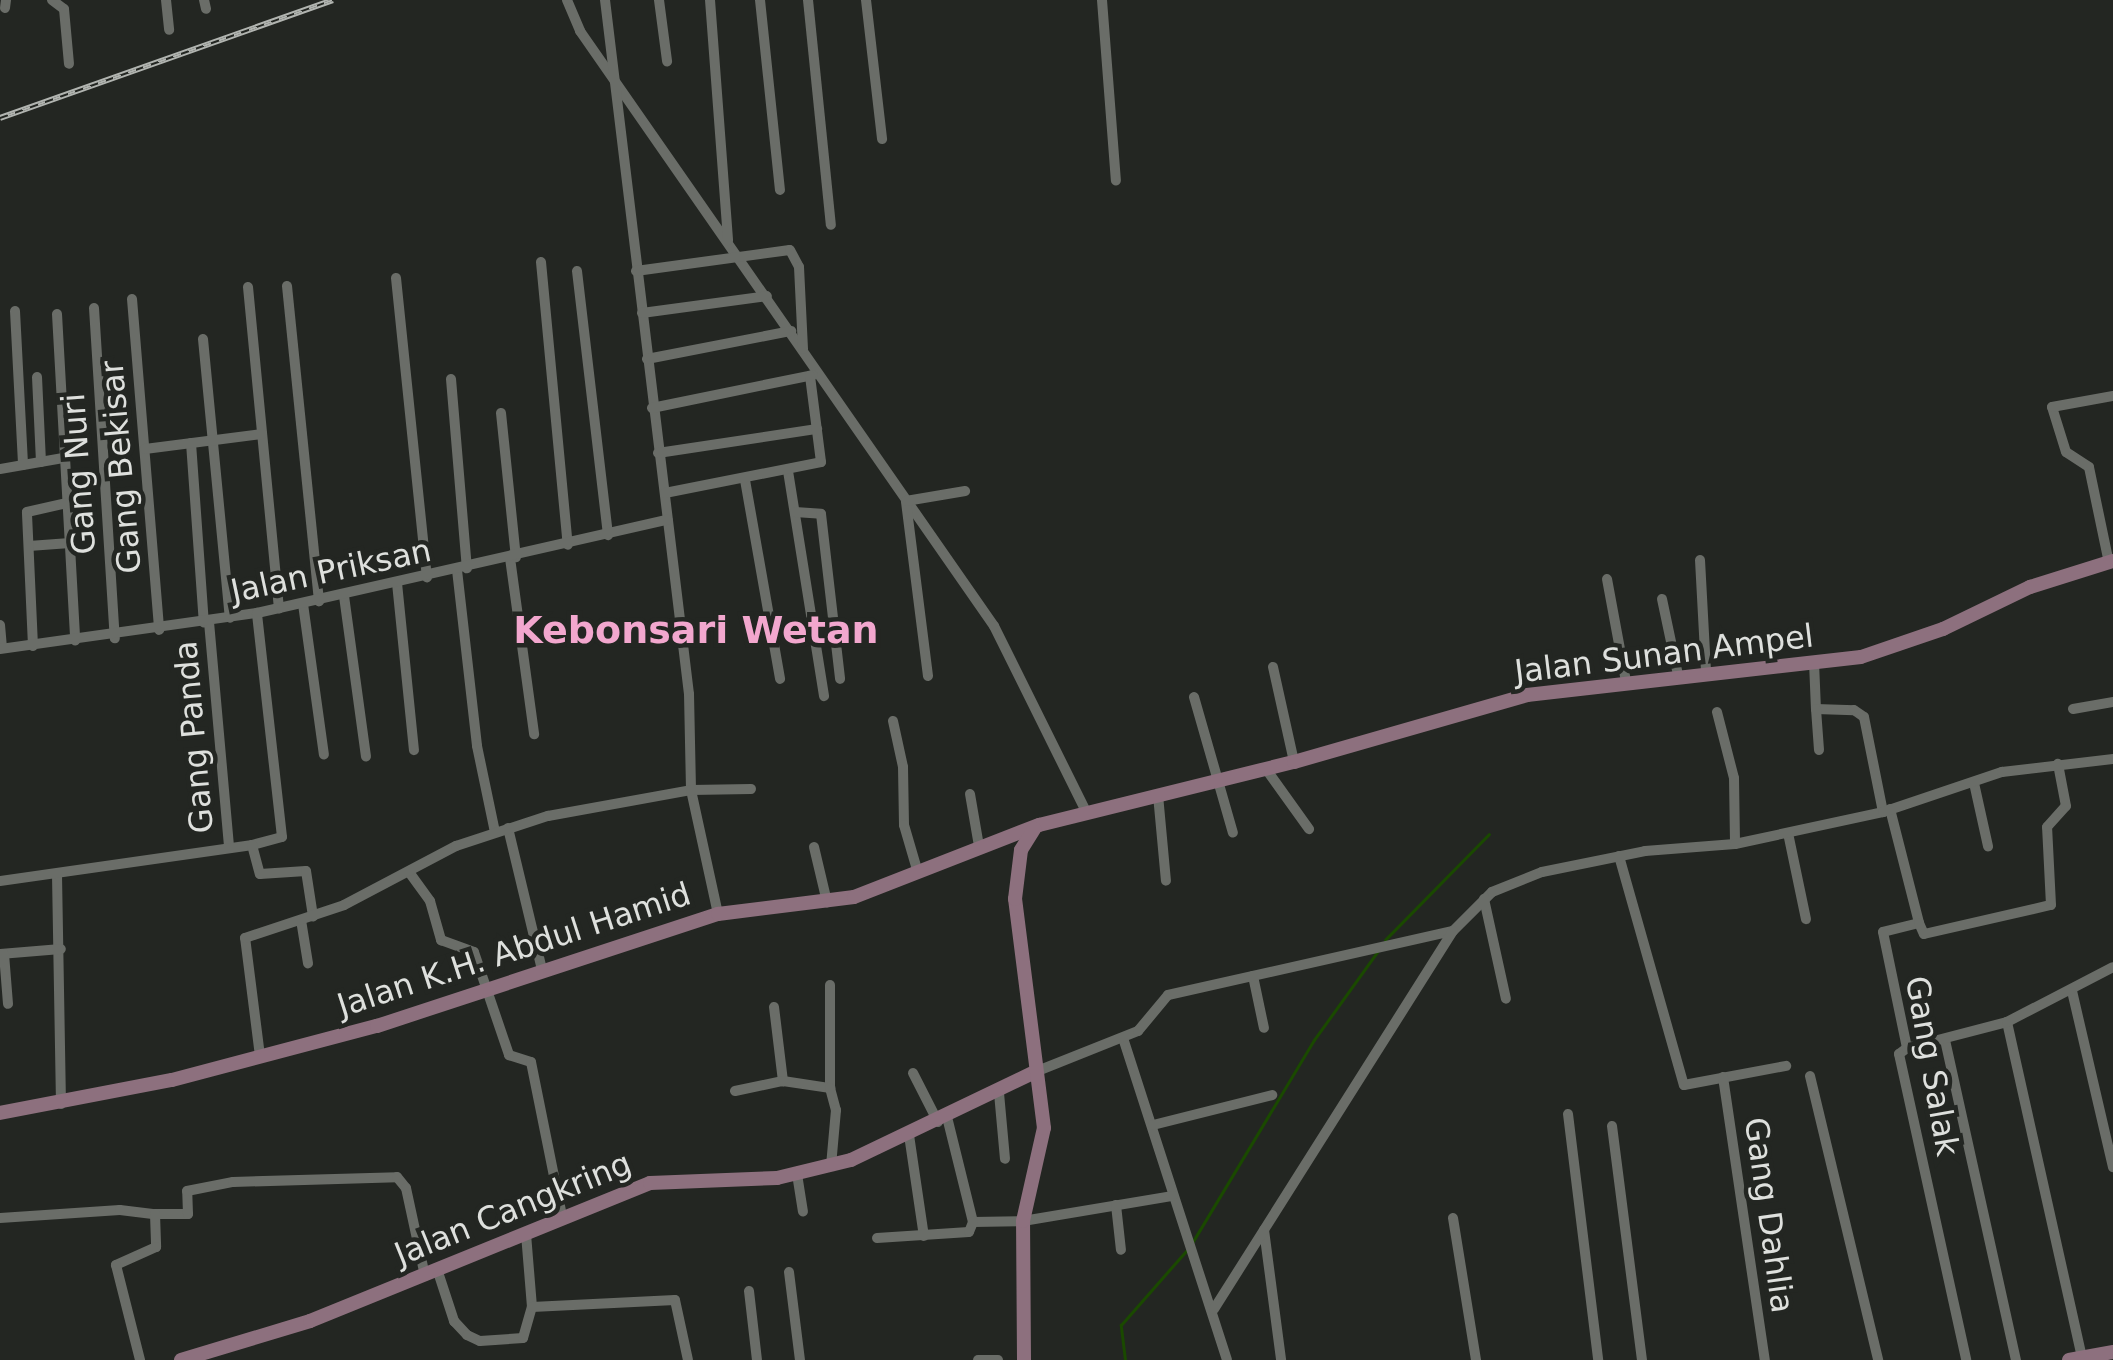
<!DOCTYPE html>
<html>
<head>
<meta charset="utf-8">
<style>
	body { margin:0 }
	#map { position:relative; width:2113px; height:1360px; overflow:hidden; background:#232622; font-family:"DejaVu Sans",sans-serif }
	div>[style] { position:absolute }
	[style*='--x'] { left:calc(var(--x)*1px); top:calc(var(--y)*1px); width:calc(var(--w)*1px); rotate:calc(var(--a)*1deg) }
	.stream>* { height:2.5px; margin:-1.25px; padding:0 1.25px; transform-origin:1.25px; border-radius:1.25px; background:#1a4900 }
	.street>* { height:10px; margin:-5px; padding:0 5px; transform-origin:5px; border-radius:5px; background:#6a6d68 }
	.secondary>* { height:14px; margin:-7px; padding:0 7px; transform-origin:7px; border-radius:7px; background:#8d707e }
	.rail>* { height:6px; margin-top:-3px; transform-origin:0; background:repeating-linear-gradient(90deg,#232622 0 8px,#b1b4b0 0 16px); box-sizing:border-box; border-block:2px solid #b1b4b0 }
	span { translate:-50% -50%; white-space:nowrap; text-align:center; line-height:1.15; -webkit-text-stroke:9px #232622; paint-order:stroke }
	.street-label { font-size:32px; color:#dee0dd }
	.quarter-label { font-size:38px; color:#f2a7ce; font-weight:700 }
</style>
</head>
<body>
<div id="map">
	<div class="stream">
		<i style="--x:1385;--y:940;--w:148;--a:-45.5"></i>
		<i style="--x:1192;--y:1243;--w:237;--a:-59"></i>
		<i style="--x:1314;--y:1040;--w:110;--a:-54.3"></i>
		<i style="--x:1125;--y:1360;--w:35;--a:-97"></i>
		<i style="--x:1121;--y:1325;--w:100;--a:-48.7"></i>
	</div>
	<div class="street">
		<i style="--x:52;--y:0;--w:15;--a:37"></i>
		<i style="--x:64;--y:9;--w:55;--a:84.8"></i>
		<i style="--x:166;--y:0;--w:30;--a:84"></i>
		<i style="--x:204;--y:0;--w:9;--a:77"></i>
		<i style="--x:567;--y:0;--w:34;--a:67"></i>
		<i style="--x:580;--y:31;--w:725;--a:55.17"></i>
		<i style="--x:994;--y:626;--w:209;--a:63.6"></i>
		<i style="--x:605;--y:0;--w:699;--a:83.1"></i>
		<i style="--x:689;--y:694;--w:96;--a:88.8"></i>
		<i style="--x:691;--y:790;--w:127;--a:77.7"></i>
		<i style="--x:659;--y:0;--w:62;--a:82.5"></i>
		<i style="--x:710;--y:0;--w:241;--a:85.7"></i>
		<i style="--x:760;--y:0;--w:191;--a:84"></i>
		<i style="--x:808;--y:0;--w:226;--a:84.2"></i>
		<i style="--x:866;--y:0;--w:140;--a:83.4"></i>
		<i style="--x:1102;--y:0;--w:181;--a:85.6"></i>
		<i style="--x:5;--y:8;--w:8;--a:-83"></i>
		<i style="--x:541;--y:262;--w:284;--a:84.6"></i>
		<i style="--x:577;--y:271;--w:266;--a:83.3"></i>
		<i style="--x:636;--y:271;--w:155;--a:-7.8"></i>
		<i style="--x:790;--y:250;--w:19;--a:62"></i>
		<i style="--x:799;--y:267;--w:82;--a:87.2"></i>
		<i style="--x:396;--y:278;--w:301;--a:84.1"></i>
		<i style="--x:287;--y:286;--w:317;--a:84.2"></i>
		<i style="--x:248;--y:287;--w:323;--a:84.5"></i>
		<i style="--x:132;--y:299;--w:332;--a:85.3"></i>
		<i style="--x:94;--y:308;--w:331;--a:86.4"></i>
		<i style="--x:15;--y:311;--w:154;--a:87"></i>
		<i style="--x:642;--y:313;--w:126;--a:-7.7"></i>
		<i style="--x:57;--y:314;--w:327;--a:86.8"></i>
		<i style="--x:203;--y:339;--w:280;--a:84.5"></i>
		<i style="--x:647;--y:359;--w:147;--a:-11"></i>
		<i style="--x:37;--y:377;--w:85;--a:87.3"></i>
		<i style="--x:451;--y:379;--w:190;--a:85.2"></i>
		<i style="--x:652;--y:408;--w:164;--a:-11.6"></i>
		<i style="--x:501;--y:413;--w:145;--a:84.1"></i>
		<i style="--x:191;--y:443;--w:180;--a:85.9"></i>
		<i style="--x:145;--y:449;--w:118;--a:-7.3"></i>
		<i style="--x:658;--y:453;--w:161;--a:-8.6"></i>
		<i style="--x:0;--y:469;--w:64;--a:-9.9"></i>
		<i style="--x:788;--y:471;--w:228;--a:80.9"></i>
		<i style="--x:745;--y:480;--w:202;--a:80"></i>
		<i style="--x:665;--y:493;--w:159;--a:-11.2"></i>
		<i style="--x:821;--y:462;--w:87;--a:-97.3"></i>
		<i style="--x:795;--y:512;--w:26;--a:4"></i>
		<i style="--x:821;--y:514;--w:166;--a:83.4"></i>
		<i style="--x:29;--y:546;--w:41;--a:-4.2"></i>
		<i style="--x:510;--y:558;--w:178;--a:82.2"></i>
		<i style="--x:1700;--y:560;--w:112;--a:86.9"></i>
		<i style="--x:2109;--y:563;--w:98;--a:-101.8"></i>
		<i style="--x:2089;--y:467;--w:27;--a:-147"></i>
		<i style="--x:2066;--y:452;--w:47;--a:-107.3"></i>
		<i style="--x:2052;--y:407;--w:62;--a:-10.2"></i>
		<i style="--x:457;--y:570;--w:177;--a:83.5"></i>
		<i style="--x:477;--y:746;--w:88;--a:78.2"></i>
		<i style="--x:1607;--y:579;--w:105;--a:79.5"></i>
		<i style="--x:397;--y:583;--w:168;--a:84.2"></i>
		<i style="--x:344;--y:596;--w:162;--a:82.2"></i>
		<i style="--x:1662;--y:599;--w:78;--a:78.1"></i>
		<i style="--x:303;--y:604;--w:152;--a:82.1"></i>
		<i style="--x:209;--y:622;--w:226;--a:84.9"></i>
		<i style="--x:0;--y:625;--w:23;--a:85"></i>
		<i style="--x:33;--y:646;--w:134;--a:-92.6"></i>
		<i style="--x:27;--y:512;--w:41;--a:-12.7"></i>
		<i style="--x:0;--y:649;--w:260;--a:-8"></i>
		<i style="--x:257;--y:613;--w:421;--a:-12.8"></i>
		<i style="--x:1814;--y:662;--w:47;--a:87.6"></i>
		<i style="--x:1816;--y:709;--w:38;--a:2"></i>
		<i style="--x:1854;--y:710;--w:12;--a:35"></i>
		<i style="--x:1864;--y:717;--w:97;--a:78.7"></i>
		<i style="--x:1273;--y:667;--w:97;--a:77.5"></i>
		<i style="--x:928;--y:676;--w:176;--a:-97.2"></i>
		<i style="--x:906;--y:501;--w:60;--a:-9.6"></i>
		<i style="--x:1194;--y:697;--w:141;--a:74"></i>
		<i style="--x:1816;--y:709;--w:41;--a:85.8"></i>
		<i style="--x:2073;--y:709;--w:41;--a:-9.9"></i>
		<i style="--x:1717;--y:712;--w:68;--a:75.6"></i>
		<i style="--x:1734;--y:778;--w:66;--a:89.1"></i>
		<i style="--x:893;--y:721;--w:47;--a:77.7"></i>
		<i style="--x:903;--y:767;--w:58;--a:89"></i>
		<i style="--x:904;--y:825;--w:50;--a:73.7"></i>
		<i style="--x:1266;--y:769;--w:74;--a:54.4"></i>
		<i style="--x:1974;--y:783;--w:65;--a:77.5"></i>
		<i style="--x:970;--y:794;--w:53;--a:80.2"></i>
		<i style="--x:1158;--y:795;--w:86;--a:84.7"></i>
		<i style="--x:1890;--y:809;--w:118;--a:75.7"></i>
		<i style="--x:1919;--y:923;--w:37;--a:166"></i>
		<i style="--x:1883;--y:932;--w:118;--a:78.3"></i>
		<i style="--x:508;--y:828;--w:146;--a:76.5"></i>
		<i style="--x:1788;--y:833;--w:88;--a:78.2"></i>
		<i style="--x:252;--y:845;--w:31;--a:-15"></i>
		<i style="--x:282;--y:837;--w:225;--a:-96.4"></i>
		<i style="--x:814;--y:847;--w:57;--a:76.7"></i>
		<i style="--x:1619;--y:856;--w:238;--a:74.2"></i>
		<i style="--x:1684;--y:1085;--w:104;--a:-10.6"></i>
		<i style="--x:409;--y:872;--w:36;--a:54"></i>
		<i style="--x:430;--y:901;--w:41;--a:74.2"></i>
		<i style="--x:441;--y:940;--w:35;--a:20"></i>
		<i style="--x:474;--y:952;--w:109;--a:71.2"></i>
		<i style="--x:509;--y:1055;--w:23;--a:18"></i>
		<i style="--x:531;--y:1062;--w:157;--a:78.6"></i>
		<i style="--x:57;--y:875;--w:229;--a:89"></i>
		<i style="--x:0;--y:881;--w:255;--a:-8.1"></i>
		<i style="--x:252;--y:845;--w:30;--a:75"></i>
		<i style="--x:260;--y:874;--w:46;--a:-3.7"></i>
		<i style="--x:306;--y:871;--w:46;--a:81.2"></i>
		<i style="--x:1484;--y:899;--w:102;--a:77.6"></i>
		<i style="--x:301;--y:920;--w:44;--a:80.8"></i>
		<i style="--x:1919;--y:923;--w:12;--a:66"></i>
		<i style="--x:1924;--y:934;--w:130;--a:-12.9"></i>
		<i style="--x:2051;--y:905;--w:78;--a:-92.9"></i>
		<i style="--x:2047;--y:827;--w:28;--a:-48"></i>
		<i style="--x:2066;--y:806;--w:43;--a:-100.8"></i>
		<i style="--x:0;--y:954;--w:61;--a:-4.7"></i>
		<i style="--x:4;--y:954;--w:50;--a:85.4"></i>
		<i style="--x:1253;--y:976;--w:53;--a:78.1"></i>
		<i style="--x:2072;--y:991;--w:181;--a:76.9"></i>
		<i style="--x:774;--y:1007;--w:75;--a:83.1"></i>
		<i style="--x:2007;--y:1022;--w:343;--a:77.4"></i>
		<i style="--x:1123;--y:1038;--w:338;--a:72.1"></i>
		<i style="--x:1945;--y:1040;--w:328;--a:77.5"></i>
		<i style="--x:1907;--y:1048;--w:10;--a:143"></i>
		<i style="--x:1899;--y:1054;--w:313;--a:77.6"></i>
		<i style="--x:1907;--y:1048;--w:103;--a:-14.6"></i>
		<i style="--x:2007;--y:1022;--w:119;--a:-27.4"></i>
		<i style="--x:260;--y:1056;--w:119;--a:-97.2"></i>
		<i style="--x:245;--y:938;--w:104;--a:-18.4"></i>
		<i style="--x:344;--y:905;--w:127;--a:-27.8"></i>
		<i style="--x:456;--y:846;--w:97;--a:-18.1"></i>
		<i style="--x:548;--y:816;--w:145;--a:-10.3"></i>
		<i style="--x:691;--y:790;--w:60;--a:-1"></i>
		<i style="--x:1035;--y:1072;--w:111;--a:-21.7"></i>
		<i style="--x:1138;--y:1031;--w:47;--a:-50.2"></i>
		<i style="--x:1168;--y:995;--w:292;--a:-12.7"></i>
		<i style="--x:1453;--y:931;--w:55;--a:-45"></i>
		<i style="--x:1492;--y:892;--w:54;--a:-21.8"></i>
		<i style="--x:1542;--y:872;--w:105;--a:-11.5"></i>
		<i style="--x:1645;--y:851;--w:90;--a:-4.4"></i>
		<i style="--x:1735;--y:844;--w:151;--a:-12.2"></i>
		<i style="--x:1883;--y:812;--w:126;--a:-18.6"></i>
		<i style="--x:2002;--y:772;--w:112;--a:-6.7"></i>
		<i style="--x:913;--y:1073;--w:55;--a:63"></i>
		<i style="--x:1810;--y:1076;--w:292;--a:76.5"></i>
		<i style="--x:1723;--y:1077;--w:286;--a:81.6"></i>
		<i style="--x:830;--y:1088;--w:103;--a:-90"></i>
		<i style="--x:735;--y:1091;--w:49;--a:-11.8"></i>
		<i style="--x:783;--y:1081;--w:48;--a:8.5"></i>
		<i style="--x:830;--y:1088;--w:23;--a:75"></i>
		<i style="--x:836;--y:1110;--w:56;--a:95.1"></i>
		<i style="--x:999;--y:1093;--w:66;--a:84.8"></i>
		<i style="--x:1568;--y:1114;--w:248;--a:83"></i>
		<i style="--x:947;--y:1117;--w:108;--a:76.1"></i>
		<i style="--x:973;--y:1222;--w:50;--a:-1.1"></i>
		<i style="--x:1023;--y:1221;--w:152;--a:-9.5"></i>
		<i style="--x:1153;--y:1125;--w:123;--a:-14.1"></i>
		<i style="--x:1612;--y:1126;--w:236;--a:82.7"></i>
		<i style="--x:909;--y:1135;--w:102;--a:81.6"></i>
		<i style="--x:797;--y:1174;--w:38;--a:81"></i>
		<i style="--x:1116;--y:1205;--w:45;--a:83.7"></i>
		<i style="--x:155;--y:1214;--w:33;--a:0"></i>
		<i style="--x:188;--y:1214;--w:23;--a:-92"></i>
		<i style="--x:187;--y:1191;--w:47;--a:-11.1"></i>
		<i style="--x:233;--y:1182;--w:164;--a:-1.7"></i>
		<i style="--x:397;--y:1177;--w:14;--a:51"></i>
		<i style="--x:406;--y:1188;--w:90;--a:77.8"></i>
		<i style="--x:0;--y:1218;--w:120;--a:-3.8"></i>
		<i style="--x:120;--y:1210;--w:35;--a:7"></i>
		<i style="--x:155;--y:1214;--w:33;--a:88"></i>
		<i style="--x:156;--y:1247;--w:44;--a:155.8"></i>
		<i style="--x:116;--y:1265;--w:98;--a:75.8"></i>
		<i style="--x:1453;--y:1218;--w:144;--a:80.8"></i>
		<i style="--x:1264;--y:1230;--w:131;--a:82.5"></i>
		<i style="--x:877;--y:1238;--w:92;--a:-3.7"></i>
		<i style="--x:969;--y:1232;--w:11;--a:-68"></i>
		<i style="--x:438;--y:1272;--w:52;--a:71.9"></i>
		<i style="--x:454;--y:1321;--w:19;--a:47"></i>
		<i style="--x:467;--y:1335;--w:14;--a:25"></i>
		<i style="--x:480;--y:1341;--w:43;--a:-4"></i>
		<i style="--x:523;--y:1338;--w:32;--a:-74"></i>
		<i style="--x:532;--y:1307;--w:73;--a:-94.7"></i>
		<i style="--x:789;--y:1272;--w:89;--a:82.9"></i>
		<i style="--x:749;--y:1291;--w:69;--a:83.4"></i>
		<i style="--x:532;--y:1307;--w:143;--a:-2.8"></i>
		<i style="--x:675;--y:1300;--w:61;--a:77.8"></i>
		<i style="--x:1214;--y:1309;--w:447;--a:-57.7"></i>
		<i style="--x:978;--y:1360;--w:20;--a:0"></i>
	</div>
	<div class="secondary">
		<i style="--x:0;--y:1113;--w:175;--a:-10.9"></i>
		<i style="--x:172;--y:1080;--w:212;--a:-14.8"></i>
		<i style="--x:377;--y:1026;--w:359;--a:-18.2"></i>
		<i style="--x:718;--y:914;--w:137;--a:-7.1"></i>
		<i style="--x:854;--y:897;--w:199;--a:-21.3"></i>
		<i style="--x:1039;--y:825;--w:263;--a:-13.9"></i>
		<i style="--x:1294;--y:762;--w:242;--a:-16"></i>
		<i style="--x:1527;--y:695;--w:336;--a:-6.5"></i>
		<i style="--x:1861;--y:657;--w:87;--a:-18.9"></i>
		<i style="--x:1943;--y:629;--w:97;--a:-25.8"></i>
		<i style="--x:2030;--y:587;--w:87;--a:-17.4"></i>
		<i style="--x:181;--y:1360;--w:135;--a:-16.8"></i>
		<i style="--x:310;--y:1321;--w:367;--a:-22.1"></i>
		<i style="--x:650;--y:1183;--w:127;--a:-2.3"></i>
		<i style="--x:777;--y:1178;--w:76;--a:-13.7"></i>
		<i style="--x:851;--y:1160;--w:204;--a:-25.6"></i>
		<i style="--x:1024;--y:1360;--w:139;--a:-90.4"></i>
		<i style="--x:1023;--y:1221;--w:95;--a:-77.3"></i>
		<i style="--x:1044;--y:1128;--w:231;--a:-97.2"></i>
		<i style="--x:1015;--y:899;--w:49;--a:-83"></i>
		<i style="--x:1021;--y:850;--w:25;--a:-58"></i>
		<i style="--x:2069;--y:1360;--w:45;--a:-10.3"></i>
	</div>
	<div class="rail">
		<i style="--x:0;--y:118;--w:353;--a:-19.5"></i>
	</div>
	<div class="street-label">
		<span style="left:121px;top:467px;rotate:-95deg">Gang Bekisar</span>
		<span style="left:79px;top:474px;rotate:-94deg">Gang Nuri</span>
		<span style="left:331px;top:571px;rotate:-12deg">Jalan Priksan</span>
		<span style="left:1664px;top:654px;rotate:-7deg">Jalan Sunan Ampel</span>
		<span style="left:194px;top:737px;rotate:-95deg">Gang Panda</span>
		<span style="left:514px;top:950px;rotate:-18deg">Jalan K.H. Abdul Hamid</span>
		<span style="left:1932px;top:1066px;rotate:80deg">Gang Salak</span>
		<span style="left:513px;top:1209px;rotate:-22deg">Jalan Cangkring</span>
		<span style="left:1769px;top:1215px;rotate:82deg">Gang Dahlia</span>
	</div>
	<div class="quarter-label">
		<span style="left:696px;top:631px">Kebonsari Wetan</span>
	</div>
</div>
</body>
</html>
